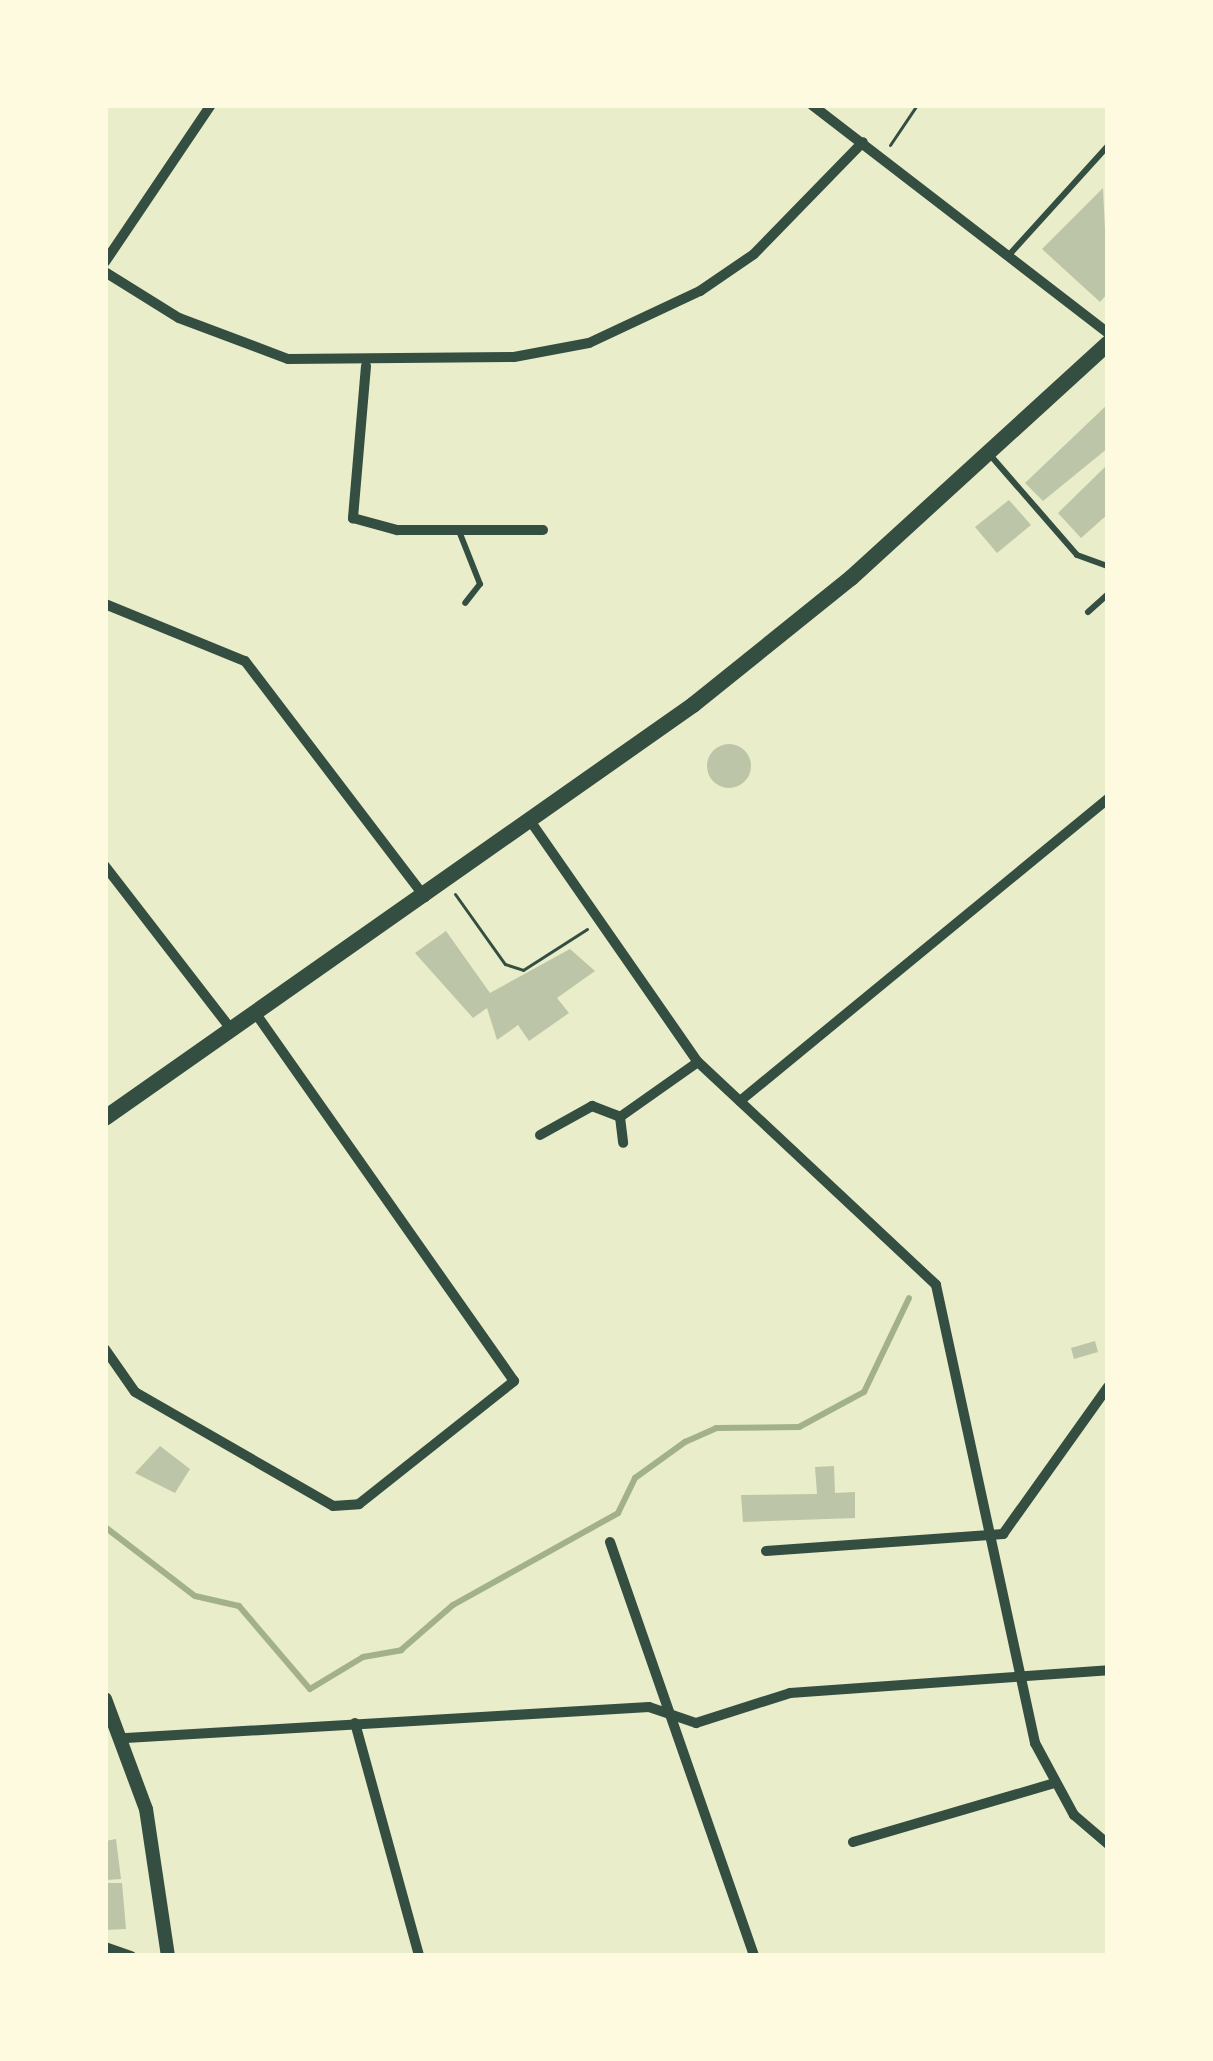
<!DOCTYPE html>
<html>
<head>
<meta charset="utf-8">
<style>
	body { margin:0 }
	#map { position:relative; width:1213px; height:2061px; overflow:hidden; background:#e9edc9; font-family:"Roboto Serif",serif }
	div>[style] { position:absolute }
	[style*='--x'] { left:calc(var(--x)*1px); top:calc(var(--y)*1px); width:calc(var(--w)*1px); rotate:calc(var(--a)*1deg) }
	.stream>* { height:6px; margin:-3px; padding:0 3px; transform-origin:3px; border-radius:3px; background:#a3b18a }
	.building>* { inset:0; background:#bcc5a7 }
	.round { border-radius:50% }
	.path>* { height:3px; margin:-1.5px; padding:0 1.5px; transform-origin:1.5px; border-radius:1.5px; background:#344e41 }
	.service>* { height:6px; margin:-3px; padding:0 3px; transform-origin:3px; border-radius:3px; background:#344e41 }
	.minor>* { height:10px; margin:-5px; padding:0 5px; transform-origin:5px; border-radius:5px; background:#344e41 }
	.tertiary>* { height:14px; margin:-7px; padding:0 7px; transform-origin:7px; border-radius:7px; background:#344e41 }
	.primary>* { height:16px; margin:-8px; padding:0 8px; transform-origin:8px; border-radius:8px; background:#344e41 }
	span { translate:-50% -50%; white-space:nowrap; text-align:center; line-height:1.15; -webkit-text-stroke:10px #fefae0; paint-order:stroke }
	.frame { position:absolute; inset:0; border:108px solid #fefae0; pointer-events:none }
</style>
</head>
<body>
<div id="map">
	<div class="stream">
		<i style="--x:105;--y:1527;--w:113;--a:37.5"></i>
		<i style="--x:195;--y:1596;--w:45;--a:12.8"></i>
		<i style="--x:239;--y:1606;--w:109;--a:49.5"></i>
		<i style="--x:310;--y:1689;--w:62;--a:-31.1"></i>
		<i style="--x:363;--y:1657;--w:39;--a:-10"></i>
		<i style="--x:401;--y:1650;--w:69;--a:-40.9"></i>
		<i style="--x:453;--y:1605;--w:189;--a:-29.1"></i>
		<i style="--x:618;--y:1513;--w:39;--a:-64"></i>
		<i style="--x:635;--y:1478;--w:62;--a:-35.8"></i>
		<i style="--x:685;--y:1442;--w:34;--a:-24"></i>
		<i style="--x:716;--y:1428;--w:83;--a:-0.7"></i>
		<i style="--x:799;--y:1427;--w:74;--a:-28.3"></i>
		<i style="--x:864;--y:1392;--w:104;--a:-64.4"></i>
	</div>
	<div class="building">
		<i style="clip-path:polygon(1103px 188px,1108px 293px,1100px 302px,1042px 249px)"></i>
		<i style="clip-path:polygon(1108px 404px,1108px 448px,1043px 501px,1025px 483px)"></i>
		<i style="clip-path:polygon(1108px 464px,1108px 514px,1081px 538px,1058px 513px)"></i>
		<i style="clip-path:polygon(1009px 500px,1031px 525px,997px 553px,975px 527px)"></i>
		<i class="round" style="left:707px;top:744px;width:44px;height:44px"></i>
		<i style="clip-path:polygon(446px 931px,490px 993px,570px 949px,595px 971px,557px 998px,569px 1013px,529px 1041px,518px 1025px,497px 1040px,487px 1008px,473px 1018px,415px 953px)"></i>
		<i style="clip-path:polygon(1095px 1341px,1098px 1352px,1074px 1359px,1071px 1348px)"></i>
		<i style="clip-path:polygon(160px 1446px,190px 1469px,175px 1493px,135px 1473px)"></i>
		<i style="clip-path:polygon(834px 1466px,835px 1493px,855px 1492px,855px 1518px,743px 1522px,741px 1495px,817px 1494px,815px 1467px)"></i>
		<i style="clip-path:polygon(116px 1839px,121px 1879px,105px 1880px,105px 1841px)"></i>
		<i style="clip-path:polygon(106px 1883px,122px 1883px,126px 1929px,105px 1930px)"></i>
	</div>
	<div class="path">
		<i style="--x:890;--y:145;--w:48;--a:-56"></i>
		<i style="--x:455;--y:894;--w:86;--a:54.5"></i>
		<i style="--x:505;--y:964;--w:19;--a:18"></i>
		<i style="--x:523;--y:970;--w:76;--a:-32.6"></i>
	</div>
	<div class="service">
		<i style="--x:1009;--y:255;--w:147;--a:-47.8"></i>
		<i style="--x:991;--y:456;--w:131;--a:49"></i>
		<i style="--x:1077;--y:555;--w:33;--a:20"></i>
		<i style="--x:459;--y:531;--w:57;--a:68.4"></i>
		<i style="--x:480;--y:584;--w:24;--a:128"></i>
		<i style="--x:1088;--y:612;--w:27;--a:-42"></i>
	</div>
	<div class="minor">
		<i style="--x:812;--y:105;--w:374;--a:37.6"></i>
		<i style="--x:105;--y:262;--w:189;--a:-56"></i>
		<i style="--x:105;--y:272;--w:87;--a:31.9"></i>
		<i style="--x:179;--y:318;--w:116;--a:20.6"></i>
		<i style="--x:288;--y:359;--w:226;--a:-0.5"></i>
		<i style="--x:514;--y:357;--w:76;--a:-10.6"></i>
		<i style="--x:589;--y:343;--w:123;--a:-25.1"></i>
		<i style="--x:700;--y:291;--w:65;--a:-34.4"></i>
		<i style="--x:754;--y:254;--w:156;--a:-45.8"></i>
		<i style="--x:366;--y:366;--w:153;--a:94.9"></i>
		<i style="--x:353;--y:518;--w:46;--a:15.3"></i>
		<i style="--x:397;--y:530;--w:146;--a:0"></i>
		<i style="--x:105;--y:604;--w:151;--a:22.2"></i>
		<i style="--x:245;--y:661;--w:297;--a:52.7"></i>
		<i style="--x:531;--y:822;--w:292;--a:55.2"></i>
		<i style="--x:698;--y:1062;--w:326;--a:43.1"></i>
		<i style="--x:936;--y:1285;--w:469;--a:77.8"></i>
		<i style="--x:1035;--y:1743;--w:82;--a:61.6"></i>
		<i style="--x:1074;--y:1815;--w:45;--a:40.5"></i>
		<i style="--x:105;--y:866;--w:206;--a:52.3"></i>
		<i style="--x:740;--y:1101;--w:476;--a:-39.4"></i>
		<i style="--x:620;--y:1117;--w:95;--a:-35.2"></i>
		<i style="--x:540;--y:1135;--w:60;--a:-29.1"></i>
		<i style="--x:592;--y:1106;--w:30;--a:21"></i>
		<i style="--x:620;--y:1117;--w:26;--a:83"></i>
		<i style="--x:105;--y:1349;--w:52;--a:55.1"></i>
		<i style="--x:135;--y:1392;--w:228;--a:29.9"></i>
		<i style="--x:333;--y:1506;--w:26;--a:-4"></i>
		<i style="--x:359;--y:1504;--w:198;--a:-38.4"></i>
		<i style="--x:514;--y:1381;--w:450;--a:-125.1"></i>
		<i style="--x:610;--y:1542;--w:438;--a:70.8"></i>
		<i style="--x:766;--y:1551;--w:238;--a:-4.1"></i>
		<i style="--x:1003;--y:1534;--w:181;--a:-54.5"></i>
		<i style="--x:355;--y:1723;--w:242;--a:74.6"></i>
		<i style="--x:126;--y:1738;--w:524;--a:-3.39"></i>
		<i style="--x:649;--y:1707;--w:50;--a:18.8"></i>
		<i style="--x:696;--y:1723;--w:99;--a:-17.7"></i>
		<i style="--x:790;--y:1693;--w:319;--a:-4.1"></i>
		<i style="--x:853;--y:1842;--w:210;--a:-16.3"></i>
		<i style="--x:105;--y:1947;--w:28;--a:19"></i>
	</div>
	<div class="tertiary">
		<i style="--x:105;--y:1699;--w:117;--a:69.6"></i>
		<i style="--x:146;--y:1809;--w:149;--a:81.5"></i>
	</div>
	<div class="primary">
		<i style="--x:105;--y:1118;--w:719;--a:-35.08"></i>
		<i style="--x:693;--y:705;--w:203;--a:-38.8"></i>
		<i style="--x:851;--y:578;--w:348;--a:-42.4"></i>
	</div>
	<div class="frame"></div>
</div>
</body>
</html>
